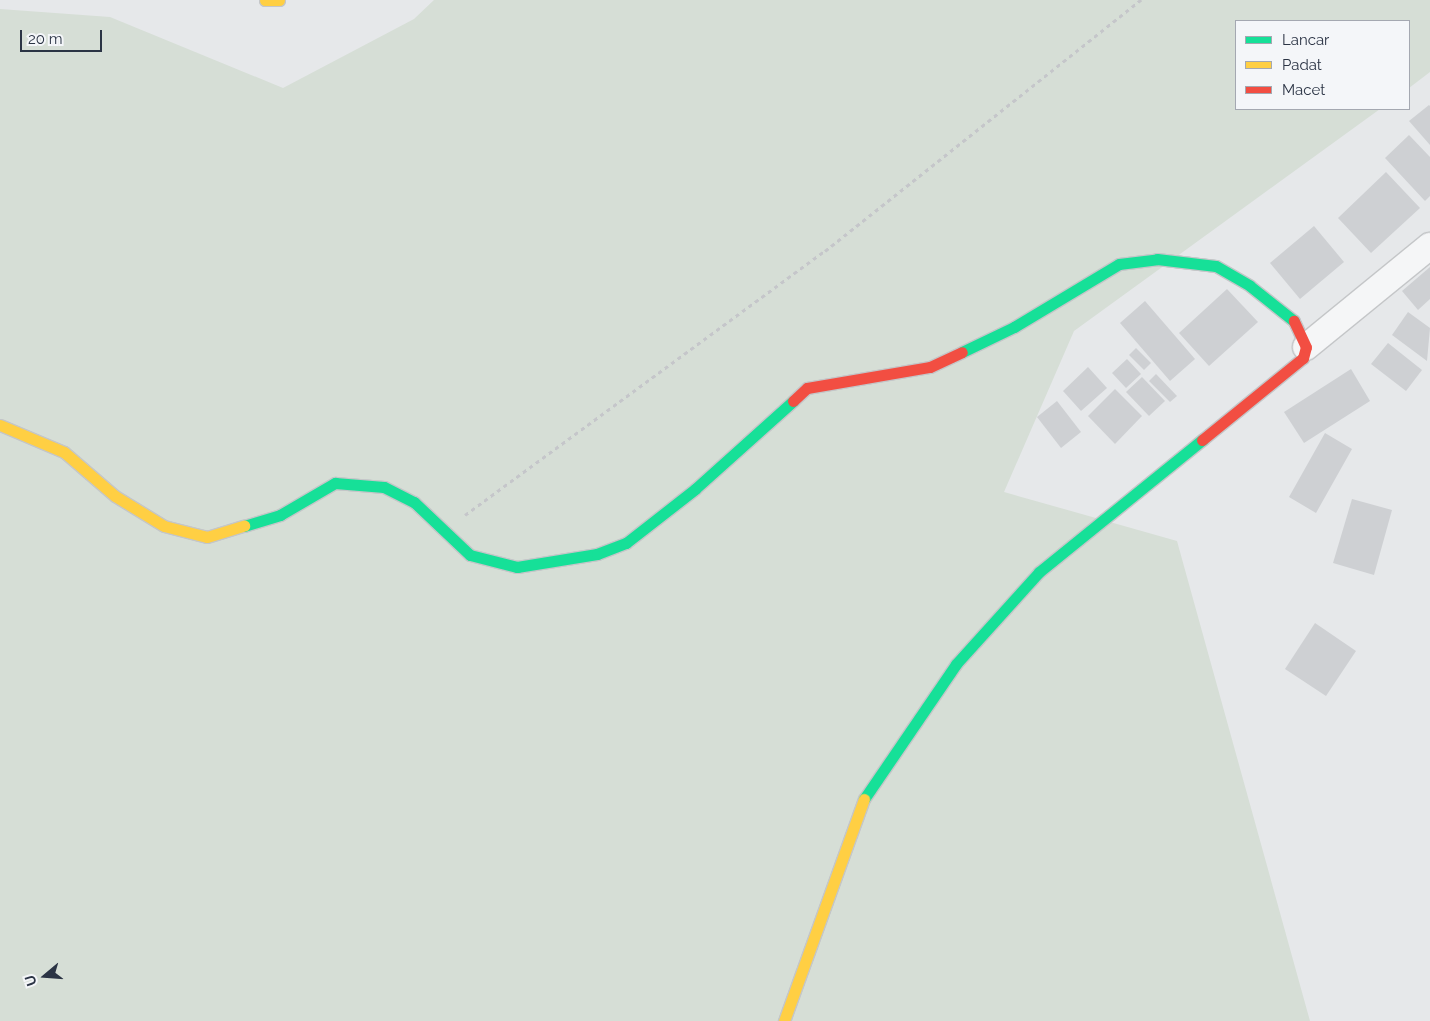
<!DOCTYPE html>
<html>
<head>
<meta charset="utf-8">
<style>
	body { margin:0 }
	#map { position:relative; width:1430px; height:1021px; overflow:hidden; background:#e6e8ea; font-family:Raleway,sans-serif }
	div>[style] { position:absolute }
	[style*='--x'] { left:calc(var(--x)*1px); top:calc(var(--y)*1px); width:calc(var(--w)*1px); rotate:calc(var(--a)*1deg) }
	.green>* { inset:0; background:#d6ded6 }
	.building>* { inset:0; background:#ced0d3 }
	.path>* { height:3px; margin-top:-1.5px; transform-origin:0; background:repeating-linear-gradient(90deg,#c5c6ca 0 4px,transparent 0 8px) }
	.roads { filter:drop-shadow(1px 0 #c4c6c8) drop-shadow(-1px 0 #c4c6c8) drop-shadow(0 1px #c4c6c8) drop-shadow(0 -1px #c4c6c8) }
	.street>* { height:26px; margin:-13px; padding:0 13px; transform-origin:13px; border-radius:13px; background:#f5f6f7 }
	.fast>* { height:11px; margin:-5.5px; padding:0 5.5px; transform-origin:5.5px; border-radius:5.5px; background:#16e098 }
	.slow>* { height:11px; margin:-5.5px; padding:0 5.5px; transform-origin:5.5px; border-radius:5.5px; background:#ffcf43 }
	.jam>* { height:11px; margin:-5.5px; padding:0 5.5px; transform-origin:5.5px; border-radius:5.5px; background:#f24e42 }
	span { translate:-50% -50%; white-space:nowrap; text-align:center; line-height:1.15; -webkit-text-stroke:4.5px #f4f6f9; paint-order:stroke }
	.legend { position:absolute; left:1235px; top:20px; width:175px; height:90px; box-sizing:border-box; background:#f4f6f9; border:1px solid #a4a8b1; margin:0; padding:6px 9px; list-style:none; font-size:15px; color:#2b3445 }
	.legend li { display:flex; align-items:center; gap:10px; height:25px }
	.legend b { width:25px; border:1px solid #a4a8b1 }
	.north { position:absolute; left:20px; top:951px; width:50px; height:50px; -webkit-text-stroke:4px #f4f6f9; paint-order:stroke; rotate:252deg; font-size:14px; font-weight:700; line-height:20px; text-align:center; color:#2b3445 }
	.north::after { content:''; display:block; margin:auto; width:18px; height:22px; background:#2b3445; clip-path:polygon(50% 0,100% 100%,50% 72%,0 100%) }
	.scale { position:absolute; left:20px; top:30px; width:82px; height:22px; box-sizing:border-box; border:2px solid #2b3445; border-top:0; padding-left:6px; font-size:15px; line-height:18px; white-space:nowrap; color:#2b3445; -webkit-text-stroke:4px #f4f6f9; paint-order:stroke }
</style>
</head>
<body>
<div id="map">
	<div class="green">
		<i style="clip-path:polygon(434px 0,1430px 0,1430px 72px,1409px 88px,1409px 21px,1236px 21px,1236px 109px,1380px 109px,1074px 331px,1004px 492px,1177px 541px,1310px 1021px,0 1021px,0 9px,110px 17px,283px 88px,414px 19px)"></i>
	</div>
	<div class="building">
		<i style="clip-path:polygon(1429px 105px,1430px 106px,1430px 145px,1409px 121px)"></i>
		<i style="clip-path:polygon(1409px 135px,1430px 157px,1430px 196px,1425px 201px,1385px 158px)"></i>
		<i style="clip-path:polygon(1386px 172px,1420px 208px,1371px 253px,1338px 218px)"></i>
		<i style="clip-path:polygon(1314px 226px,1344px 262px,1300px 299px,1270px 263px)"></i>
		<i style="clip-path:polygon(1430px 267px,1430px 299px,1418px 310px,1402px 291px)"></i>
		<i style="clip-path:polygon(1227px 289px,1258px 322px,1209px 366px,1179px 333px)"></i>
		<i style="clip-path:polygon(1145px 301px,1195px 359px,1170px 381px,1120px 323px)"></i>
		<i style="clip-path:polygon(1408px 312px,1430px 328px,1427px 361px,1392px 335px)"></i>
		<i style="clip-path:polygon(1388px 343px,1422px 370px,1406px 391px,1371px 364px)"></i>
		<i style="clip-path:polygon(1136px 348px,1151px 363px,1144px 370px,1129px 355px)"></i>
		<i style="clip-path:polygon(1127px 359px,1141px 374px,1126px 388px,1112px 373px)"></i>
		<i style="clip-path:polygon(1088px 367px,1107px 388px,1081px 411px,1063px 391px)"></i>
		<i style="clip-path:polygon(1351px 369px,1370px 401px,1304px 443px,1284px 412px)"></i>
		<i style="clip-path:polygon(1156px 374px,1177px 396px,1170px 402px,1149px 381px)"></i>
		<i style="clip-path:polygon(1142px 377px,1165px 401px,1149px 416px,1126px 392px)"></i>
		<i style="clip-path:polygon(1115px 389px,1142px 416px,1115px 444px,1088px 416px)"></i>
		<i style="clip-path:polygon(1057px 401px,1081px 432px,1061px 448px,1037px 417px)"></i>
		<i style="clip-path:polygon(1325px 433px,1352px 449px,1316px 513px,1289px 497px)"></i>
		<i style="clip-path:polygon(1352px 499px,1392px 510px,1374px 575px,1333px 563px)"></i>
		<i style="clip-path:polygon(1315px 623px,1356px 651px,1326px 696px,1285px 669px)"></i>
	</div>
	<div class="path">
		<i style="--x:465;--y:515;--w:446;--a:-36.3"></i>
		<i style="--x:825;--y:251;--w:404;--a:-38.5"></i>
	</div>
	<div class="roads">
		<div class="street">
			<i style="--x:1306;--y:347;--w:160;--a:-39.2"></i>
		</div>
		<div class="fast">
			<i style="--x:962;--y:352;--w:58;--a:-25.7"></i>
			<i style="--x:1014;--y:327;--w:122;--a:-31"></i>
			<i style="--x:1119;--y:264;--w:38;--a:-7"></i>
			<i style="--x:1157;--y:259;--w:59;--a:6.8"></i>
			<i style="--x:1216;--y:266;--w:39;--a:30"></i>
			<i style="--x:1250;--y:286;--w:56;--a:38.5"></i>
			<i style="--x:244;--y:526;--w:38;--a:-17"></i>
			<i style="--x:280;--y:515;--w:64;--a:-30.2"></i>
			<i style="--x:335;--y:483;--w:49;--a:4.7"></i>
			<i style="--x:384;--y:487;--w:34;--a:27"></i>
			<i style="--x:414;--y:502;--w:77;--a:43.4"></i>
			<i style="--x:470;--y:555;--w:49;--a:14.3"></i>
			<i style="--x:517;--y:567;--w:81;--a:-9.2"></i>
			<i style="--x:597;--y:554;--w:31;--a:-21"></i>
			<i style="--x:626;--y:543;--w:88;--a:-38"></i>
			<i style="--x:695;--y:489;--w:132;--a:-41.9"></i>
			<i style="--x:864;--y:799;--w:163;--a:-55.7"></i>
			<i style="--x:956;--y:664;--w:124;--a:-47.9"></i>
			<i style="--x:1039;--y:572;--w:210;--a:-39"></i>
		</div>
		<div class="slow">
			<i style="--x:265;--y:0;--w:14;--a:0"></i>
			<i style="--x:0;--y:425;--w:69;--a:22.9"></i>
			<i style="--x:64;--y:452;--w:67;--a:40.8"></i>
			<i style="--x:115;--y:496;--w:57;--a:31.5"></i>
			<i style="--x:164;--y:526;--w:44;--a:14.3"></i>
			<i style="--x:207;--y:537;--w:39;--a:-17"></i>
			<i style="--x:784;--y:1021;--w:236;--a:-70.2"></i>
		</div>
		<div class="jam">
			<i style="--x:793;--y:401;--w:19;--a:-43"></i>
			<i style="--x:807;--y:388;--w:125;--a:-9.7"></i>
			<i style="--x:930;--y:367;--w:35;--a:-25"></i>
			<i style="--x:1202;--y:440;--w:130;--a:-39.1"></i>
			<i style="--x:1303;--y:358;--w:11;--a:-75"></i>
			<i style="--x:1306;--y:347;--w:29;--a:-115"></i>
		</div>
	</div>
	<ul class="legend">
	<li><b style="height:6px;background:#16e098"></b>Lancar</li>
	<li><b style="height:6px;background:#ffcf43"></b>Padat</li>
	<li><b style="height:6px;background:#f24e42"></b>Macet</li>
	</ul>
	<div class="north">U</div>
	<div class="scale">20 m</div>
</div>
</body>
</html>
